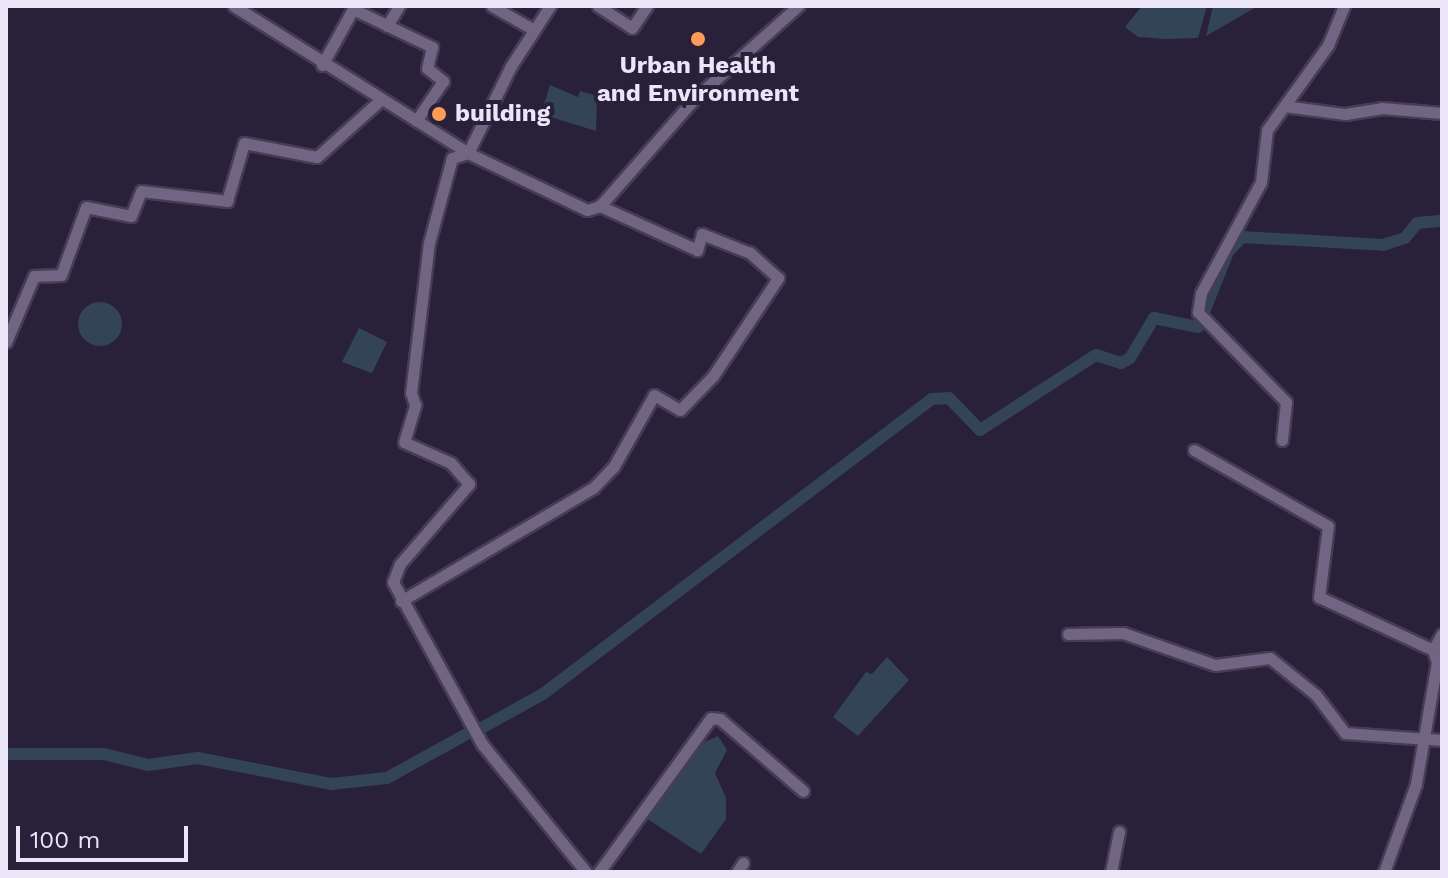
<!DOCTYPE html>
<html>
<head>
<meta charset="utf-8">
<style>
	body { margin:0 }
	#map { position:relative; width:1448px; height:878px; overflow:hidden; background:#29203a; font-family:"Work Sans",sans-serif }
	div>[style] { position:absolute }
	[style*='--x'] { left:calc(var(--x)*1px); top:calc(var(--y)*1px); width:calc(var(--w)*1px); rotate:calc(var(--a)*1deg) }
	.water>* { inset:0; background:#334459 }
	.round { border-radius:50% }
	.canal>* { height:12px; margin:-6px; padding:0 6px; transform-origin:6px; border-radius:6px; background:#334459 }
	.roads { filter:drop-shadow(2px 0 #463d54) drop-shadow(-2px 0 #463d54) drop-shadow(0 2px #463d54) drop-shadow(0 -2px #463d54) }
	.street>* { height:11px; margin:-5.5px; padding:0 5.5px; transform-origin:5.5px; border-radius:5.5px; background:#706684 }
	.dots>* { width:22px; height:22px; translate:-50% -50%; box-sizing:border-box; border:4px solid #29203a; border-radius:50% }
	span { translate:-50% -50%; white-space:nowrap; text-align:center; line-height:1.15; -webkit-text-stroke:8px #29203a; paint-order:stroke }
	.poi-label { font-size:24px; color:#ebe6f7; font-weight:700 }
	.left { translate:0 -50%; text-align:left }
	.frame { position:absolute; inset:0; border:8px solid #ebe6f7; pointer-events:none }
	.scale { position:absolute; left:16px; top:826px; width:172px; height:36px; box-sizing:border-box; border:4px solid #ebe6f7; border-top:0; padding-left:10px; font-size:24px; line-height:28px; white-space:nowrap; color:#ebe6f7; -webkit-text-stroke:6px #29203a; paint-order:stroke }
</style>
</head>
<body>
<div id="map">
	<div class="water">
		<i style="clip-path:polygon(1142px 6px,1207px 6px,1198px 38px,1166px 39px,1138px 37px,1125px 27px)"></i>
		<i style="clip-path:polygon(1213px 6px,1258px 6px,1206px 36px)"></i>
		<i style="clip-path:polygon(550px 85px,578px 97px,580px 91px,597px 96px,596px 131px,541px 114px)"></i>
		<i class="round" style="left:78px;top:302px;width:44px;height:44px"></i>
		<i style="clip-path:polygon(359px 328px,387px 342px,372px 373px,342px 362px)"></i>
		<i style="clip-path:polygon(887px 657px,909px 680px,858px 736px,833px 717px,866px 672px,872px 674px)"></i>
		<i style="clip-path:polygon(718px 736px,727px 750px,715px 773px,726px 798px,726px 819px,701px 854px,646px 818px,700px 744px)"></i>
	</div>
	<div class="canal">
		<i style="--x:478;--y:730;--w:74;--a:-29"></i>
		<i style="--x:543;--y:694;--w:488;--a:-37.2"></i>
		<i style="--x:932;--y:399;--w:17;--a:-3"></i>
		<i style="--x:949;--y:398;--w:45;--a:45.9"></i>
		<i style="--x:980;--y:430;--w:138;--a:-32.9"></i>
		<i style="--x:1096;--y:355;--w:26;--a:18"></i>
		<i style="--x:1121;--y:363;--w:10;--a:-29"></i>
		<i style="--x:1130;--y:358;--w:47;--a:-59"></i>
		<i style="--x:1154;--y:318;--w:45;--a:11.6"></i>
		<i style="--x:1198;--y:327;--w:81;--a:-68.2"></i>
		<i style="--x:1228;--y:252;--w:21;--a:-47"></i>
		<i style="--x:1242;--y:237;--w:141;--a:3.2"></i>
		<i style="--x:1383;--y:245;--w:23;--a:-18"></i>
		<i style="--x:1405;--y:238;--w:19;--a:-51"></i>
		<i style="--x:1417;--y:223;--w:25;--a:-5"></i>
		<i style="--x:6;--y:754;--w:98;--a:0"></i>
		<i style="--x:104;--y:754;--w:45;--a:14"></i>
		<i style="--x:148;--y:765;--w:50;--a:-8"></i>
		<i style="--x:198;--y:758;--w:136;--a:11.1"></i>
		<i style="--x:331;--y:784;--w:56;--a:-6.1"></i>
		<i style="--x:387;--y:778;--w:89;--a:-28.9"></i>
	</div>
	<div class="roads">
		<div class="street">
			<i style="--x:234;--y:6;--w:276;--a:32.1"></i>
			<i style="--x:468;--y:153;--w:97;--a:-63.7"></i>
			<i style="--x:511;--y:66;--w:72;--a:-57"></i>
			<i style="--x:492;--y:6;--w:48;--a:29.7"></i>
			<i style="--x:598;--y:6;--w:40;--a:32.9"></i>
			<i style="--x:632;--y:28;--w:27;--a:-56"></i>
			<i style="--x:387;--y:26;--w:23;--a:-59"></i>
			<i style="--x:322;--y:65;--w:64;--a:-61"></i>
			<i style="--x:353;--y:9;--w:88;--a:25.7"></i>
			<i style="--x:432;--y:47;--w:22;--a:103"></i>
			<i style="--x:427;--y:68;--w:21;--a:39"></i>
			<i style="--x:443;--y:81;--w:48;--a:124"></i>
			<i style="--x:1284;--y:106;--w:62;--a:7.5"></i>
			<i style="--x:1345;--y:114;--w:37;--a:-9"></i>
			<i style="--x:1382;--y:108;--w:60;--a:4.8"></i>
			<i style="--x:6;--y:342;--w:72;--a:-67"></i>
			<i style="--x:34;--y:276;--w:27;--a:-2"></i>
			<i style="--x:61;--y:275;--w:72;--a:-69.8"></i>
			<i style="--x:86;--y:207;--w:46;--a:11.3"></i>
			<i style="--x:131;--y:216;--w:27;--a:-68"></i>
			<i style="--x:141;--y:191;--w:87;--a:6.6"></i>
			<i style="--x:227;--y:201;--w:60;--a:-73.7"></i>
			<i style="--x:244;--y:143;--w:74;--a:10.9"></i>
			<i style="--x:317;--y:157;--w:82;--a:-42"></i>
			<i style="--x:1282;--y:440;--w:38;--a:-84"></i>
			<i style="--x:1286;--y:402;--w:126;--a:-134.4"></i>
			<i style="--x:1198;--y:312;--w:19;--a:-81"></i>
			<i style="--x:1201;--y:293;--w:126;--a:-61.6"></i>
			<i style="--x:1261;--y:182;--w:52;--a:-83.4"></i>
			<i style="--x:1267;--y:130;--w:105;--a:-54.3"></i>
			<i style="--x:1328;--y:45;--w:42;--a:-67.7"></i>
			<i style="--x:1194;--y:450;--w:154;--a:29.6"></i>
			<i style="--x:1328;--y:526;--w:72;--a:97.2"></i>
			<i style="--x:1319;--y:597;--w:126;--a:24.9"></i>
			<i style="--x:1433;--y:650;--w:13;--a:72"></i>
			<i style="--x:1437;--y:662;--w:124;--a:99.8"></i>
			<i style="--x:1416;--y:784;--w:94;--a:110"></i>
			<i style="--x:401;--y:601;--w:223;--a:-30.5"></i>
			<i style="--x:593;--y:488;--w:30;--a:-46"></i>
			<i style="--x:614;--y:466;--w:81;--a:-60.6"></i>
			<i style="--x:654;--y:395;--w:30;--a:30"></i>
			<i style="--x:680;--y:410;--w:47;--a:-45.9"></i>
			<i style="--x:713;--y:376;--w:118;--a:-56.4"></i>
			<i style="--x:778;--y:278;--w:38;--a:-138"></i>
			<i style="--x:750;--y:253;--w:52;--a:-158.4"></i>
			<i style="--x:702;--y:234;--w:17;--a:107"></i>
			<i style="--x:697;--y:250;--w:107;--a:-155.6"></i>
			<i style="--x:1068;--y:634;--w:55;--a:-1"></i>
			<i style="--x:1123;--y:633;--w:97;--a:19.2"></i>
			<i style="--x:1215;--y:665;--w:55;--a:-7.3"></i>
			<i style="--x:1270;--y:658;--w:59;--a:38.8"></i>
			<i style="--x:1316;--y:695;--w:48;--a:52.7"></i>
			<i style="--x:1345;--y:733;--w:97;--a:4.1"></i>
			<i style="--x:1433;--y:650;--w:18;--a:-61"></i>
			<i style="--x:586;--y:872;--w:165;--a:-129.1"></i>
			<i style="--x:482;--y:744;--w:185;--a:-118.8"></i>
			<i style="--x:393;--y:582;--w:19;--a:-69"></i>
			<i style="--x:400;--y:564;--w:106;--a:-49.2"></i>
			<i style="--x:469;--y:484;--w:28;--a:-131"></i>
			<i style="--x:451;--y:463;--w:51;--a:-155.9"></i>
			<i style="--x:404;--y:442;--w:39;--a:-73"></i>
			<i style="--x:415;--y:405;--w:13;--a:-108"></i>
			<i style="--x:411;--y:393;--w:151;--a:-83.2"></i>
			<i style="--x:429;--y:243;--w:88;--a:-74.9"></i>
			<i style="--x:452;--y:158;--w:17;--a:-17"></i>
			<i style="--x:468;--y:153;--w:132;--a:25.6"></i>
			<i style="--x:587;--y:210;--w:14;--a:-17"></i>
			<i style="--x:600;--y:206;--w:142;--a:-48.7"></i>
			<i style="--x:694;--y:99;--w:140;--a:-41.8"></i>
			<i style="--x:599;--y:872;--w:190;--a:-54"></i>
			<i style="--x:711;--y:718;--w:9;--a:6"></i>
			<i style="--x:720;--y:719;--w:110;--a:40.9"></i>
			<i style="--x:737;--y:872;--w:11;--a:-56"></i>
			<i style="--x:1111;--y:872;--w:41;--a:-78.7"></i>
		</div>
	</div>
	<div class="dots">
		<i style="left:698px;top:39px;background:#fe9b59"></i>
		<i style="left:439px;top:114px;background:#fe9b59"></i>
	</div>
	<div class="poi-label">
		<span style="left:698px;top:80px">Urban Health<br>and Environment</span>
		<span class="left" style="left:455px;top:114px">building</span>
	</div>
	<div class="frame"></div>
	<div class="scale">100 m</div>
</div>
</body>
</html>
